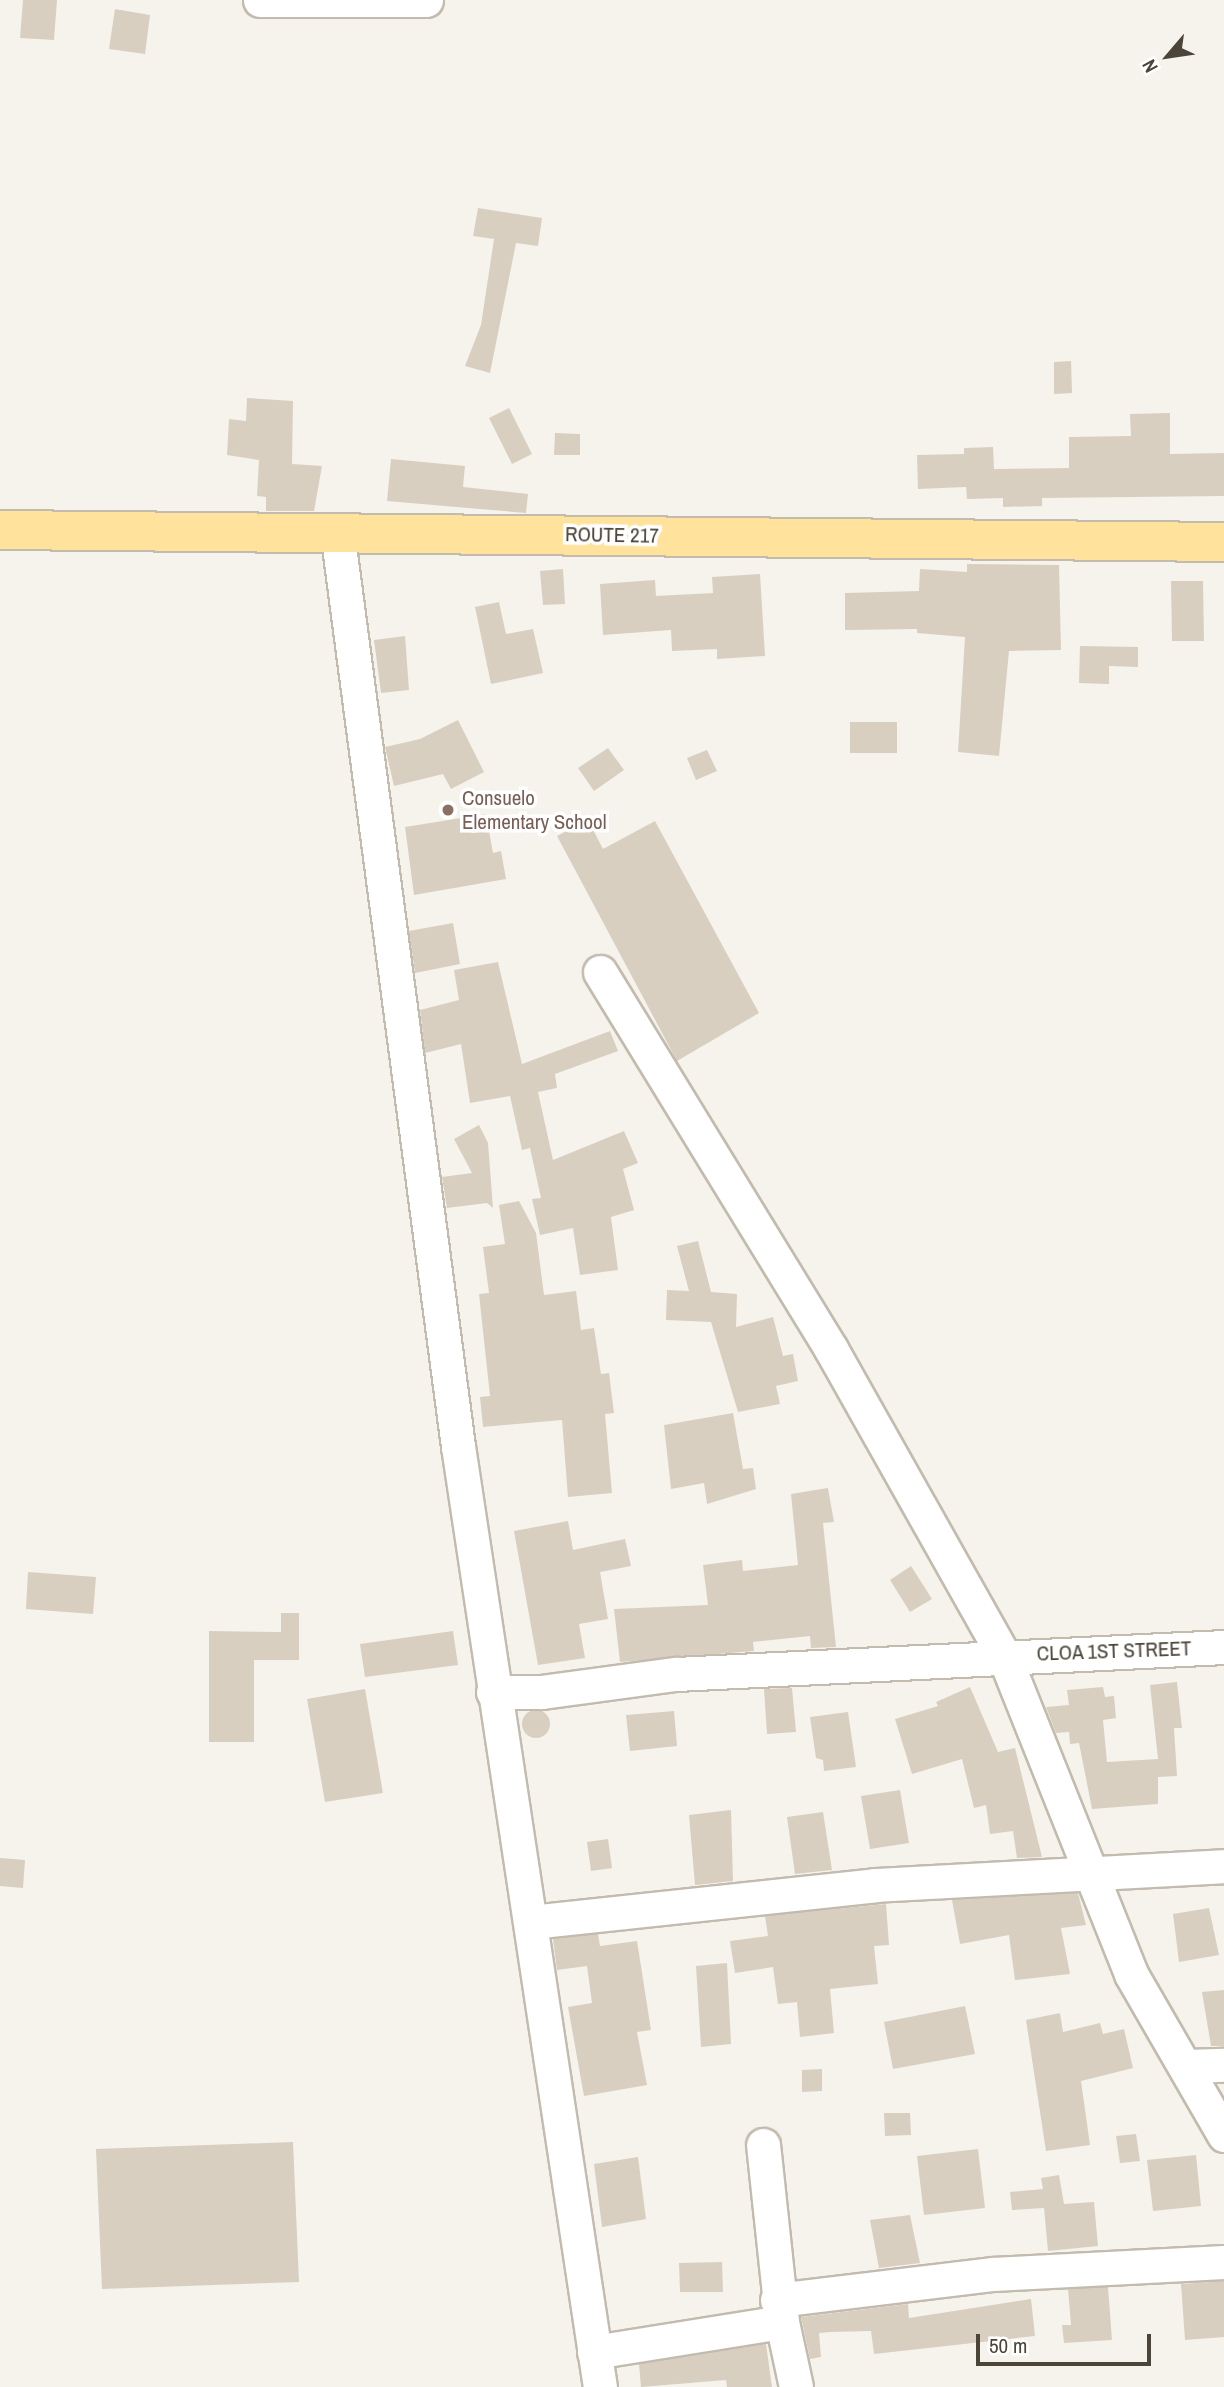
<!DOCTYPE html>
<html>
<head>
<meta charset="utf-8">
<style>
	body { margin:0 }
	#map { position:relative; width:1224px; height:2387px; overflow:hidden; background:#f6f3ec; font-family:"Archivo Narrow",sans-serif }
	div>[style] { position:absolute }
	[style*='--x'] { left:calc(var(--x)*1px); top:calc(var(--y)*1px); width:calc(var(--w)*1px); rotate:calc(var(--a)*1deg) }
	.building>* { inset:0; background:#d8cfc1 }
	.round { border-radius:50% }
	.roads { filter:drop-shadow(2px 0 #c2bbae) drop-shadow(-2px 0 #c2bbae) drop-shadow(0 2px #c2bbae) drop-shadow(0 -2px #c2bbae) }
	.minor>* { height:33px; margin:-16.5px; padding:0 16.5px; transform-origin:16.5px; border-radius:16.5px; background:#fff }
	.major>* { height:38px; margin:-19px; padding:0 19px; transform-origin:19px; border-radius:19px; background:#ffe39c }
	.dots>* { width:19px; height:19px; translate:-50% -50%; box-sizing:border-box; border:4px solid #fff; border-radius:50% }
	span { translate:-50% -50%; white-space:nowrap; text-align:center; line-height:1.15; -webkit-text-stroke:7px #fff; paint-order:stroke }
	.street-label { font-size:21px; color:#4b4439 }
	.education-label { font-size:21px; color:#785e54 }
	.left { translate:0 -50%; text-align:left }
	.north { position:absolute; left:1133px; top:21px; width:70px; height:70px; -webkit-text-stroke:5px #fff; paint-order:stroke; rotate:241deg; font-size:19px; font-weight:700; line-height:28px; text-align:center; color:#4b4439 }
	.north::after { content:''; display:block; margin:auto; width:24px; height:32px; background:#4b4439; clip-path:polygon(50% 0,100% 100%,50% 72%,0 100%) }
	.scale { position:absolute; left:976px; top:2334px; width:175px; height:32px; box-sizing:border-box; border:4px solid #4b4439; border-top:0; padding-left:9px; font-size:21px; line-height:24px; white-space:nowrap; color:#4b4439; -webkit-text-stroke:5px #fff; paint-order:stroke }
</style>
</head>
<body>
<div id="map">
	<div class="building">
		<i style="clip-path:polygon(23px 0,57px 0,54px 40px,20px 38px)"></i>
		<i style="clip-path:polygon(115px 9px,150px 15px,145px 54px,109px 49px)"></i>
		<i style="clip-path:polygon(478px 208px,542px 218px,538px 246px,516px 243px,490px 373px,465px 366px,481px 325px,494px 239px,473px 236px)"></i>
		<i style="clip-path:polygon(1071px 361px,1072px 393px,1054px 394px,1054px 362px)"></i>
		<i style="clip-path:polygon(247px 398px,293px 401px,292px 464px,322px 466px,314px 511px,266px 511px,266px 497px,257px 496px,259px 460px,227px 455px,229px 419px,246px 421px)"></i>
		<i style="clip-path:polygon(509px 408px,532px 454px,512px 464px,489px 418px)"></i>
		<i style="clip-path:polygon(1170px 413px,1170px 454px,1224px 453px,1224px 496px,1042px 498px,1042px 506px,1003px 507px,1003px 498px,967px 499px,966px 487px,918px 489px,917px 455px,964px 454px,964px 448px,993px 447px,994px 469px,1069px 468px,1069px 437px,1131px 436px,1130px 414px)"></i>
		<i style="clip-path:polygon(555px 433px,580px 434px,580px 455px,554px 455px)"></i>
		<i style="clip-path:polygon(391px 459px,465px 466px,463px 487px,528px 494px,526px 513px,387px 501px)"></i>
		<i style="clip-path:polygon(967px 564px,1059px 565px,1061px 650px,1009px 651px,999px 756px,958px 752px,965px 637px,917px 633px,917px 629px,845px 630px,845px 593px,919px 591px,920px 569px,967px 572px)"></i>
		<i style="clip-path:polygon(563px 569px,565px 604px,543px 605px,540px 571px)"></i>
		<i style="clip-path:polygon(760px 574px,765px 656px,717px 659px,717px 649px,672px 651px,671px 630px,603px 635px,600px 584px,655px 580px,656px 596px,713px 593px,712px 577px)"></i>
		<i style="clip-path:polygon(1171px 581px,1203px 581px,1204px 641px,1172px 641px)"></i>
		<i style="clip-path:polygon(499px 602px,506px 634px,533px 629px,543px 673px,491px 684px,475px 607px)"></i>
		<i style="clip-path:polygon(405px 636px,409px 690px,381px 693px,374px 640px)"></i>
		<i style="clip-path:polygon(1080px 646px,1138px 647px,1138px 667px,1109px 666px,1109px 684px,1079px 683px)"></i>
		<i style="clip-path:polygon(458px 720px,484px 772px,451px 789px,443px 774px,394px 786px,385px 747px,420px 739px)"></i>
		<i style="clip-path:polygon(850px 722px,897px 722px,897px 753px,850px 753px)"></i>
		<i style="clip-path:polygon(608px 748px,624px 770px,594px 791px,578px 768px)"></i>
		<i style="clip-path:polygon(707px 750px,717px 771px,696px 780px,687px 758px)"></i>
		<i style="clip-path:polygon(486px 814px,493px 853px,501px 851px,506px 879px,414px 895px,405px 827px)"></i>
		<i style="clip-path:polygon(588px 820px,603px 849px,655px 821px,759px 1013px,677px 1061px,557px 836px)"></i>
		<i style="clip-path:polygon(453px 923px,460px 964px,415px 973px,409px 931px)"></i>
		<i style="clip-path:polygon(498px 962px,522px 1064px,610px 1031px,618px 1051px,555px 1074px,557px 1088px,538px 1092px,553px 1160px,624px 1131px,638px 1163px,623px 1169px,634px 1210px,611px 1217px,618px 1270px,580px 1275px,573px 1228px,540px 1235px,532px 1199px,541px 1198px,530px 1148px,522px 1150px,510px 1096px,470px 1103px,461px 1044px,425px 1053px,420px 1010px,459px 1000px,454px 970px)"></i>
		<i style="clip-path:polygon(479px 1125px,488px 1143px,493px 1208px,487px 1203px,447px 1208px,442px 1177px,472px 1173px,454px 1139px)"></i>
		<i style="clip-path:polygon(519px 1201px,536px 1233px,544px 1295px,576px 1291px,581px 1330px,594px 1328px,601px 1374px,609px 1373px,614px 1413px,605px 1414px,612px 1493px,568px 1497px,562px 1420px,483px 1427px,480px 1397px,490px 1396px,479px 1294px,489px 1293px,483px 1247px,505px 1244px,499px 1205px)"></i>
		<i style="clip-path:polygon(698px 1241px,711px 1292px,737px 1294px,736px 1327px,773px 1317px,783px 1356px,793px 1354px,798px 1381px,776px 1386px,780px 1404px,738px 1412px,711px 1322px,666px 1320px,667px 1290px,689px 1291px,677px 1246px)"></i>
		<i style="clip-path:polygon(733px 1413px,743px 1469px,753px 1468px,756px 1489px,707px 1504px,704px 1483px,671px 1489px,664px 1425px)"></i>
		<i style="clip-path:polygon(828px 1488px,834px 1522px,823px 1523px,836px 1647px,811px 1648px,810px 1636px,753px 1642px,754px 1651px,620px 1662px,614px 1609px,708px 1605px,703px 1565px,742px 1560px,743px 1571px,798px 1565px,791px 1494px)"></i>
		<i style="clip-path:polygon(568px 1521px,573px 1550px,625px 1539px,631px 1566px,600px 1572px,608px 1619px,579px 1624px,585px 1658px,538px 1665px,514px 1531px)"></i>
		<i style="clip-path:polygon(911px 1566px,932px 1599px,910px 1612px,890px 1580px)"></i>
		<i style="clip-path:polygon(28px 1572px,96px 1577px,93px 1614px,26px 1609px)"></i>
		<i style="clip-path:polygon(281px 1613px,299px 1613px,299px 1660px,254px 1660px,254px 1742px,209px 1742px,209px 1631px,281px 1632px)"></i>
		<i style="clip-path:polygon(453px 1631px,458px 1665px,365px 1677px,360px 1644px)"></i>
		<i style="clip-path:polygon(1177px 1682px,1182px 1728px,1174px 1728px,1177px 1776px,1158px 1777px,1158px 1804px,1092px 1809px,1079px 1743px,1070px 1744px,1069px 1732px,1056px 1733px,1046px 1707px,1069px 1705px,1067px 1690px,1103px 1687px,1105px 1697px,1114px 1696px,1116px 1718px,1103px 1720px,1107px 1762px,1158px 1759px,1150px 1685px)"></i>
		<i style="clip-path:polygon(970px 1687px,998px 1752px,1015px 1748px,1042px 1857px,1017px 1858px,1013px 1831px,990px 1834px,986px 1805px,974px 1808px,962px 1759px,912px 1774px,895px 1719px,938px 1706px,936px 1702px)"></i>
		<i style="clip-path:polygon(792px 1688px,796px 1732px,767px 1734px,764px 1689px)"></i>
		<i style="clip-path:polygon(365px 1689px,383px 1793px,325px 1802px,307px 1699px)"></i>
		<i class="round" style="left:522px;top:1710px;width:28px;height:28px"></i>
		<i style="clip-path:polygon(674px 1711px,677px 1746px,630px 1751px,626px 1715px)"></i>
		<i style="clip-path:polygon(848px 1712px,856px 1767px,824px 1771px,823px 1760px,816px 1758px,810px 1717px)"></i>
		<i style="clip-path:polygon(900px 1790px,909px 1843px,870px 1849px,861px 1796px)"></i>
		<i style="clip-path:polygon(731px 1810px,733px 1881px,695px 1885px,689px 1815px)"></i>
		<i style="clip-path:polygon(823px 1812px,832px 1870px,795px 1874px,787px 1817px)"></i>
		<i style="clip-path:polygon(608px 1839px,612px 1868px,591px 1871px,587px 1842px)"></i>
		<i style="clip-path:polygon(0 1858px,25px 1860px,23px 1888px,0 1886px)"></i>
		<i style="clip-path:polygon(1078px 1893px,1086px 1925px,1061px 1928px,1070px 1974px,1015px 1980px,1009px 1935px,960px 1944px,952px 1900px)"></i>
		<i style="clip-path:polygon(886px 1904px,889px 1945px,874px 1946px,878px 1984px,830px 1989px,834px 2033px,800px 2037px,797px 2002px,778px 2004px,773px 1967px,735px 1973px,730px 1941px,768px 1936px,765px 1916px)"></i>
		<i style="clip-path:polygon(1209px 1908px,1219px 1955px,1179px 1962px,1173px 1914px)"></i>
		<i style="clip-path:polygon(598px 1934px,600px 1946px,637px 1941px,651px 2030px,637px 2032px,647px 2085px,584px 2096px,568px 2007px,592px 2003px,587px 1966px,557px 1970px,553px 1939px)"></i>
		<i style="clip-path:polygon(727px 1963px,731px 2044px,701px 2047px,696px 1966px)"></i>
		<i style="clip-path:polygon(1224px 1990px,1224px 2046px,1211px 2046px,1202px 1992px)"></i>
		<i style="clip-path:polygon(965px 2006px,975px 2054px,893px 2069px,884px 2022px)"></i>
		<i style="clip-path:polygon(1060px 2013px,1063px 2032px,1100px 2023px,1103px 2034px,1124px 2029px,1133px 2068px,1081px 2081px,1090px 2145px,1046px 2151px,1026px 2020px)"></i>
		<i style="clip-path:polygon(822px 2069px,822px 2091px,802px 2092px,802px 2070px)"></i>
		<i style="clip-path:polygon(884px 2113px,910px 2113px,911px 2135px,885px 2136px)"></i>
		<i style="clip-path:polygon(1136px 2134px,1140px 2161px,1120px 2163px,1116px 2136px)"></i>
		<i style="clip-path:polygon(293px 2142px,299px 2282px,102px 2289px,96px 2149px)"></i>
		<i style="clip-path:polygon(978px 2149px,985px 2208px,924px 2215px,917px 2156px)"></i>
		<i style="clip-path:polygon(1196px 2155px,1201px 2206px,1153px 2211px,1147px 2160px)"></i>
		<i style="clip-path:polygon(638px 2157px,646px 2219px,602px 2227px,594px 2164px)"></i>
		<i style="clip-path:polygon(1059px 2175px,1064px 2204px,1094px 2202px,1098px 2246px,1048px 2251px,1044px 2208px,1012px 2210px,1010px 2192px,1043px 2189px,1041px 2178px)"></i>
		<i style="clip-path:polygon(910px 2215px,920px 2263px,879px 2268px,870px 2220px)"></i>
		<i style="clip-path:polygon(722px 2262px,723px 2292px,680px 2292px,679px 2263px)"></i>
		<i style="clip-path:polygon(1224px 2281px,1224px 2337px,1185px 2340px,1181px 2284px)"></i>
		<i style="clip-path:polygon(1108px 2287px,1112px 2340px,1064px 2343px,1062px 2325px,1071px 2325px,1068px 2289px)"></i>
		<i style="clip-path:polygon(1031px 2299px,1035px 2336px,874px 2354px,871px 2331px,830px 2332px,819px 2333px,821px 2357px,810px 2359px,801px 2317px,908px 2304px,909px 2318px)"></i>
		<i style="clip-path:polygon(766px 2344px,772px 2387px,727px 2387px,726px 2380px,641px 2387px,639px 2364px)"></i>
	</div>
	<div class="roads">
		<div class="minor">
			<i style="--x:260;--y:0;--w:166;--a:0"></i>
			<i style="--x:337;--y:531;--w:923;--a:82.47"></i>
			<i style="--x:458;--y:1446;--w:952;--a:81.42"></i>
			<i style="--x:600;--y:972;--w:442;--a:58.5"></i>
			<i style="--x:831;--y:1349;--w:352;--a:60.6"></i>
			<i style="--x:1004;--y:1656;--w:342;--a:68.2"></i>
			<i style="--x:1131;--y:1974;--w:186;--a:60"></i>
			<i style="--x:493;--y:1692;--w:49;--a:0"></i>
			<i style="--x:542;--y:1692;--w:135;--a:-7.7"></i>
			<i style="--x:676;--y:1674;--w:549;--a:-2.82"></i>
			<i style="--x:531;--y:1922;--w:346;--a:-6.1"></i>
			<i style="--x:875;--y:1885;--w:350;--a:-3.1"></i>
			<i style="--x:1186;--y:2066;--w:38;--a:-2"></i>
			<i style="--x:777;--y:2300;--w:218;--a:-6.9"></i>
			<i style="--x:993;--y:2274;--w:231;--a:-3"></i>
			<i style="--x:782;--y:2322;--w:66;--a:77.8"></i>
			<i style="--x:594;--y:2352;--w:190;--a:-9.1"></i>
			<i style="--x:782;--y:2322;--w:178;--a:-96.1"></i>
		</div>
		<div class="major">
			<i style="--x:0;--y:530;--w:1224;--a:0.56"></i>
		</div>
	</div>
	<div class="dots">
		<i style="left:448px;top:810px;background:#8d6e63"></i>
	</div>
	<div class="street-label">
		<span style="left:612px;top:535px;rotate:1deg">ROUTE 217</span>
		<span style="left:1114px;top:1651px;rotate:-2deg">CLOA 1ST STREET</span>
	</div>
	<div class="education-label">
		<span class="left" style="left:462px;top:810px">Consuelo<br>Elementary School</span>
	</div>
	<div class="north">N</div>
	<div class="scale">50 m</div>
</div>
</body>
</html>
